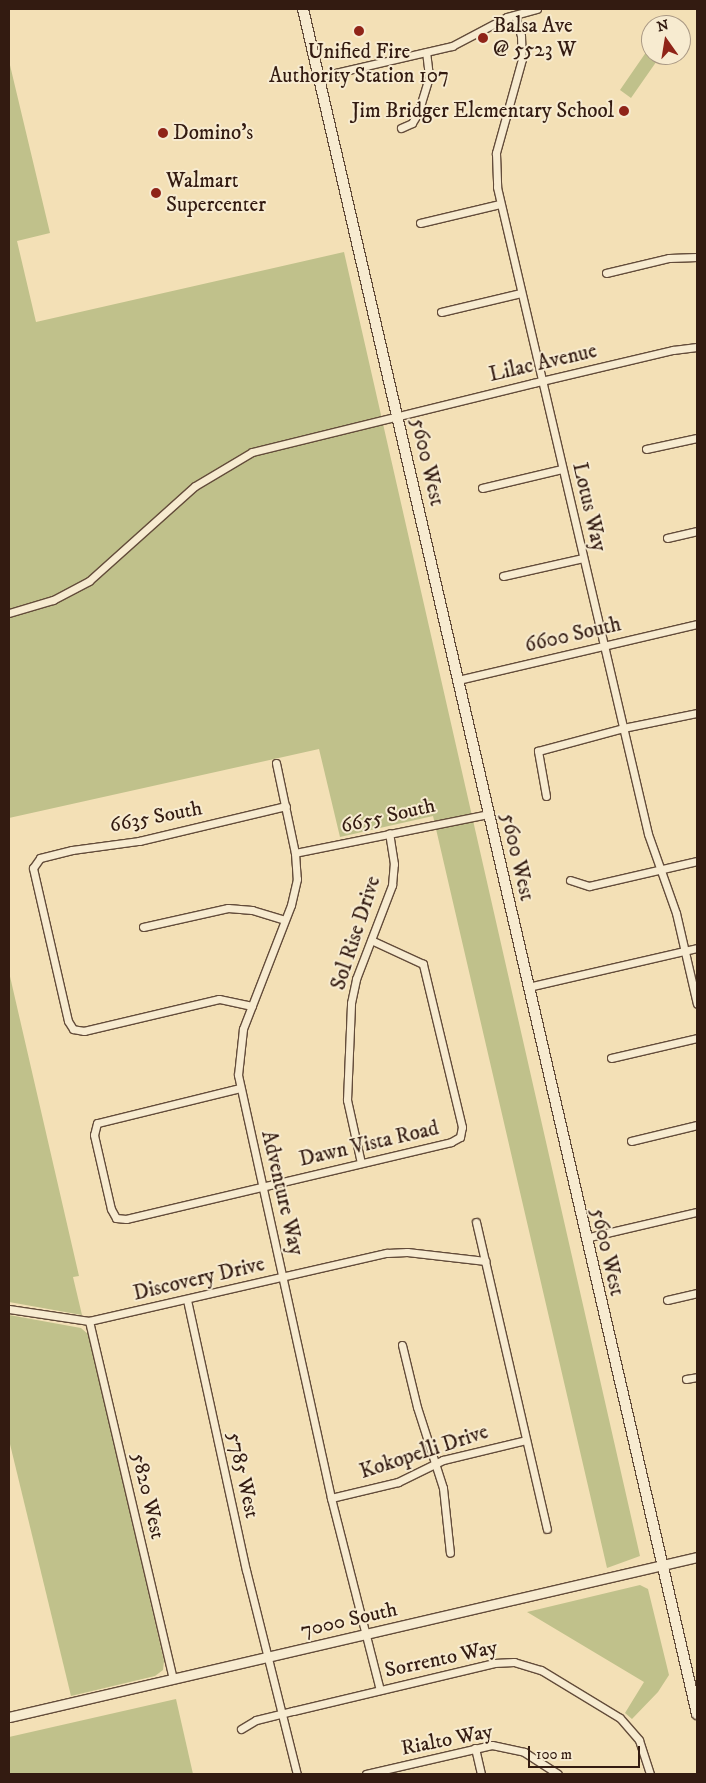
<!DOCTYPE html>
<html>
<head>
<meta charset="utf-8">
<style>
	body { margin:0 }
	#map { position:relative; width:706px; height:1783px; overflow:hidden; background:#f3e0b6; font-family:"IM FELL DW Pica",serif }
	div>[style] { position:absolute }
	[style*='--x'] { left:calc(var(--x)*1px); top:calc(var(--y)*1px); width:calc(var(--w)*1px); rotate:calc(var(--a)*1deg) }
	.green>* { inset:0; background:#c0c18b }
	.roads { filter:drop-shadow(1px 0 #634c3a) drop-shadow(-1px 0 #634c3a) drop-shadow(0 1px #634c3a) drop-shadow(0 -1px #634c3a) }
	.minor>* { height:7px; margin:-3.5px; padding:0 3.5px; transform-origin:3.5px; border-radius:3.5px; background:#f7ebd0 }
	.tertiary>* { height:9px; margin:-4.5px; padding:0 4.5px; transform-origin:4.5px; border-radius:4.5px; background:#f7ebd0 }
	.secondary>* { height:10px; margin:-5px; padding:0 5px; transform-origin:5px; border-radius:5px; background:#f7ebd0 }
	.dots>* { width:14px; height:14px; translate:-50% -50%; box-sizing:border-box; border:2px solid #f7ebd0; border-radius:50% }
	span { translate:-50% -50%; white-space:nowrap; text-align:center; line-height:1.15; -webkit-text-stroke:4px #f7ebd0; paint-order:stroke }
	.poi-label { font-size:21px; color:#331b11 }
	.left { translate:0 -50%; text-align:left }
	.right { translate:-100% -50%; text-align:right }
	.street-label { font-size:21px; color:#331b11 }
	.frame { position:absolute; inset:0; border:10px solid #331b11; pointer-events:none }
	.north { position:absolute; left:641px; top:15px; width:50px; height:50px; box-sizing:border-box; background:#f7ebd0; border:1px solid #a99884; border-radius:50%; rotate:347deg; font-size:14px; font-weight:700; line-height:20px; text-align:center; color:#331b11 }
	.north::after { content:''; display:block; margin:auto; width:18px; height:22px; background:#8f2418; clip-path:polygon(50% 0,100% 100%,50% 72%,0 100%) }
	.scale { position:absolute; left:528px; top:1746px; width:112px; height:22px; box-sizing:border-box; border:2px solid #331b11; border-top:0; padding-left:6px; font-size:15px; line-height:18px; white-space:nowrap; color:#331b11; -webkit-text-stroke:4px #f7ebd0; paint-order:stroke }
</style>
</head>
<body>
<div id="map">
	<div class="green">
		<i style="clip-path:polygon(651px 45px,651px 55px,661px 55px,631px 98px,620px 90px)"></i>
		<i style="clip-path:polygon(9px 61px,50px 233px,17px 241px,36px 322px,344px 252px,640px 1556px,607px 1568px,433px 816px,340px 837px,319px 749px,9px 818px)"></i>
		<i style="clip-path:polygon(9px 972px,79px 1276px,73px 1277px,82px 1315px,9px 1302px)"></i>
		<i style="clip-path:polygon(9px 1315px,81px 1328px,89px 1335px,164px 1661px,163px 1670px,155px 1676px,71px 1696px,9px 1440px)"></i>
		<i style="clip-path:polygon(640px 1585px,648px 1589px,669px 1675px,658px 1692px,632px 1719px,625px 1713px,644px 1682px,527px 1612px)"></i>
		<i style="clip-path:polygon(176px 1699px,193px 1774px,9px 1774px,9px 1737px)"></i>
	</div>
	<div class="roads">
		<div class="minor">
			<i style="--x:515;--y:15;--w:22;--a:74"></i>
			<i style="--x:521;--y:36;--w:23;--a:88"></i>
			<i style="--x:522;--y:59;--w:98;--a:105.5"></i>
			<i style="--x:496;--y:153;--w:34;--a:88"></i>
			<i style="--x:497;--y:187;--w:664;--a:76.86"></i>
			<i style="--x:648;--y:834;--w:84;--a:70.5"></i>
			<i style="--x:676;--y:913;--w:93;--a:77"></i>
			<i style="--x:318;--y:77;--w:138;--a:-13"></i>
			<i style="--x:452;--y:46;--w:62;--a:-27.8"></i>
			<i style="--x:507;--y:17;--w:31;--a:-15"></i>
			<i style="--x:401;--y:128;--w:12;--a:-24"></i>
			<i style="--x:412;--y:123;--w:12;--a:-59"></i>
			<i style="--x:418;--y:113;--w:39;--a:-73"></i>
			<i style="--x:429;--y:76;--w:24;--a:-97"></i>
			<i style="--x:420;--y:223;--w:82;--a:-13.4"></i>
			<i style="--x:606;--y:273;--w:65;--a:-13.4"></i>
			<i style="--x:669;--y:258;--w:28;--a:-2"></i>
			<i style="--x:441;--y:312;--w:82;--a:-13.4"></i>
			<i style="--x:646;--y:449;--w:52;--a:-12.2"></i>
			<i style="--x:482;--y:488;--w:82;--a:-13.4"></i>
			<i style="--x:667;--y:538;--w:31;--a:-13"></i>
			<i style="--x:503;--y:576;--w:82;--a:-12.7"></i>
			<i style="--x:9;--y:613;--w:46;--a:-16.5"></i>
			<i style="--x:53;--y:600;--w:41;--a:-27.8"></i>
			<i style="--x:89;--y:581;--w:142;--a:-41.9"></i>
			<i style="--x:195;--y:486;--w:66;--a:-30.8"></i>
			<i style="--x:252;--y:452;--w:289;--a:-13.8"></i>
			<i style="--x:533;--y:383;--w:144;--a:-13.3"></i>
			<i style="--x:673;--y:350;--w:24;--a:-7"></i>
			<i style="--x:458;--y:680;--w:245;--a:-13.2"></i>
			<i style="--x:276;--y:763;--w:92;--a:78.1"></i>
			<i style="--x:295;--y:853;--w:26;--a:86"></i>
			<i style="--x:297;--y:879;--w:27;--a:103"></i>
			<i style="--x:291;--y:905;--w:133;--a:111.2"></i>
			<i style="--x:243;--y:1029;--w:46;--a:96.2"></i>
			<i style="--x:238;--y:1075;--w:433;--a:77.6"></i>
			<i style="--x:331;--y:1498;--w:198;--a:75.7"></i>
			<i style="--x:546;--y:796;--w:46;--a:-100.1"></i>
			<i style="--x:538;--y:751;--w:88;--a:-15.1"></i>
			<i style="--x:623;--y:728;--w:76;--a:-11.5"></i>
			<i style="--x:295;--y:853;--w:197;--a:-11.4"></i>
			<i style="--x:570;--y:880;--w:20;--a:18"></i>
			<i style="--x:589;--y:886;--w:111;--a:-13"></i>
			<i style="--x:143;--y:927;--w:87;--a:-12.6"></i>
			<i style="--x:228;--y:908;--w:24;--a:5"></i>
			<i style="--x:252;--y:910;--w:34;--a:17"></i>
			<i style="--x:528;--y:987;--w:173;--a:-13"></i>
			<i style="--x:252;--y:1006;--w:34;--a:-168"></i>
			<i style="--x:219;--y:999;--w:139;--a:166.7"></i>
			<i style="--x:84;--y:1031;--w:11;--a:-170"></i>
			<i style="--x:73;--y:1029;--w:9;--a:-122"></i>
			<i style="--x:68;--y:1021;--w:157;--a:-102.9"></i>
			<i style="--x:33;--y:868;--w:12;--a:-55"></i>
			<i style="--x:40;--y:858;--w:33;--a:-14"></i>
			<i style="--x:72;--y:850;--w:68;--a:-7.7"></i>
			<i style="--x:139;--y:841;--w:151;--a:-13.4"></i>
			<i style="--x:611;--y:1058;--w:88;--a:-13.1"></i>
			<i style="--x:240;--y:1088;--w:147;--a:166.2"></i>
			<i style="--x:97;--y:1123;--w:12;--a:104"></i>
			<i style="--x:94;--y:1135;--w:76;--a:77.1"></i>
			<i style="--x:111;--y:1209;--w:10;--a:61"></i>
			<i style="--x:116;--y:1218;--w:10;--a:6"></i>
			<i style="--x:126;--y:1219;--w:334;--a:-13.3"></i>
			<i style="--x:451;--y:1142;--w:10;--a:-29"></i>
			<i style="--x:460;--y:1137;--w:10;--a:-79"></i>
			<i style="--x:462;--y:1127;--w:168;--a:-103.5"></i>
			<i style="--x:423;--y:964;--w:57;--a:-155.2"></i>
			<i style="--x:631;--y:1141;--w:68;--a:-13.6"></i>
			<i style="--x:361;--y:1163;--w:65;--a:-102.5"></i>
			<i style="--x:347;--y:1100;--w:97;--a:-87.6"></i>
			<i style="--x:351;--y:1003;--w:25;--a:-78"></i>
			<i style="--x:356;--y:979;--w:101;--a:-69"></i>
			<i style="--x:392;--y:885;--w:21;--a:-85"></i>
			<i style="--x:394;--y:864;--w:31;--a:-99"></i>
			<i style="--x:476;--y:1222;--w:315;--a:77"></i>
			<i style="--x:585;--y:1238;--w:115;--a:-13.1"></i>
			<i style="--x:187;--y:1300;--w:276;--a:77.7"></i>
			<i style="--x:246;--y:1570;--w:210;--a:76"></i>
			<i style="--x:667;--y:1300;--w:31;--a:-13"></i>
			<i style="--x:9;--y:1309;--w:81;--a:8.5"></i>
			<i style="--x:89;--y:1321;--w:306;--a:-12.9"></i>
			<i style="--x:387;--y:1253;--w:20;--a:-3"></i>
			<i style="--x:407;--y:1252;--w:79;--a:6.6"></i>
			<i style="--x:89;--y:1321;--w:367;--a:76.8"></i>
			<i style="--x:402;--y:1345;--w:64;--a:76.4"></i>
			<i style="--x:417;--y:1407;--w:85;--a:72.2"></i>
			<i style="--x:443;--y:1488;--w:65;--a:83.9"></i>
			<i style="--x:686;--y:1379;--w:11;--a:-10"></i>
			<i style="--x:331;--y:1498;--w:69;--a:-13.4"></i>
			<i style="--x:398;--y:1482;--w:50;--a:-26.1"></i>
			<i style="--x:443;--y:1460;--w:85;--a:-13.5"></i>
			<i style="--x:241;--y:1729;--w:17;--a:-31"></i>
			<i style="--x:256;--y:1720;--w:38;--a:-14"></i>
			<i style="--x:293;--y:1711;--w:207;--a:-13.4"></i>
			<i style="--x:494;--y:1663;--w:20;--a:-3"></i>
			<i style="--x:514;--y:1662;--w:28;--a:17"></i>
			<i style="--x:541;--y:1670;--w:92;--a:31.3"></i>
			<i style="--x:620;--y:1718;--w:29;--a:49"></i>
			<i style="--x:639;--y:1740;--w:36;--a:72"></i>
			<i style="--x:475;--y:1748;--w:27;--a:77"></i>
			<i style="--x:366;--y:1774;--w:129;--a:-13"></i>
			<i style="--x:492;--y:1745;--w:33;--a:12"></i>
			<i style="--x:524;--y:1752;--w:40;--a:32.9"></i>
		</div>
		<div class="tertiary">
			<i style="--x:9;--y:1717;--w:706;--a:-13.09"></i>
		</div>
		<div class="secondary">
			<i style="--x:303;--y:9;--w:1750;--a:76.99"></i>
		</div>
	</div>
	<div class="dots">
		<i style="left:359px;top:31px;background:#8f2418"></i>
		<i style="left:483px;top:38px;background:#8f2418"></i>
		<i style="left:624px;top:111px;background:#8f2418"></i>
		<i style="left:163px;top:133px;background:#8f2418"></i>
		<i style="left:156px;top:193px;background:#8f2418"></i>
	</div>
	<div class="poi-label">
		<span class="left" style="left:493px;top:38px">Balsa Ave<br>@ 5523 W</span>
		<span style="left:359px;top:64px">Unified Fire<br>Authority Station 107</span>
		<span class="right" style="left:614px;top:111px">Jim Bridger Elementary School</span>
		<span class="left" style="left:173px;top:133px">Domino's</span>
		<span class="left" style="left:166px;top:193px">Walmart<br>Supercenter</span>
	</div>
	<div class="street-label">
		<span style="left:543px;top:363px;rotate:-13deg">Lilac Avenue</span>
		<span style="left:427px;top:462px;rotate:77deg">5600 West</span>
		<span style="left:589px;top:507px;rotate:77deg">Lotus Way</span>
		<span style="left:573px;top:635px;rotate:-13deg">6600 South</span>
		<span style="left:388px;top:816px;rotate:-13deg">6655 South</span>
		<span style="left:156px;top:817px;rotate:-11deg">6635 South</span>
		<span style="left:517px;top:857px;rotate:77deg">5600 West</span>
		<span style="left:356px;top:933px;rotate:-72deg">Sol Rise Drive</span>
		<span style="left:369px;top:1144px;rotate:-13deg">Dawn Vista Road</span>
		<span style="left:282px;top:1193px;rotate:77deg">Adventure Way</span>
		<span style="left:607px;top:1252px;rotate:77deg">5600 West</span>
		<span style="left:199px;top:1279px;rotate:-13deg">Discovery Drive</span>
		<span style="left:424px;top:1452px;rotate:-18deg">Kokopelli Drive</span>
		<span style="left:243px;top:1475px;rotate:78deg">5785 West</span>
		<span style="left:148px;top:1496px;rotate:77deg">5820 West</span>
		<span style="left:349px;top:1620px;rotate:-13deg">7000 South</span>
		<span style="left:441px;top:1659px;rotate:-12deg">Sorrento Way</span>
		<span style="left:447px;top:1740px;rotate:-11deg">Rialto Way</span>
	</div>
	<div class="frame"></div>
	<div class="north">N</div>
	<div class="scale">100 m</div>
</div>
</body>
</html>
